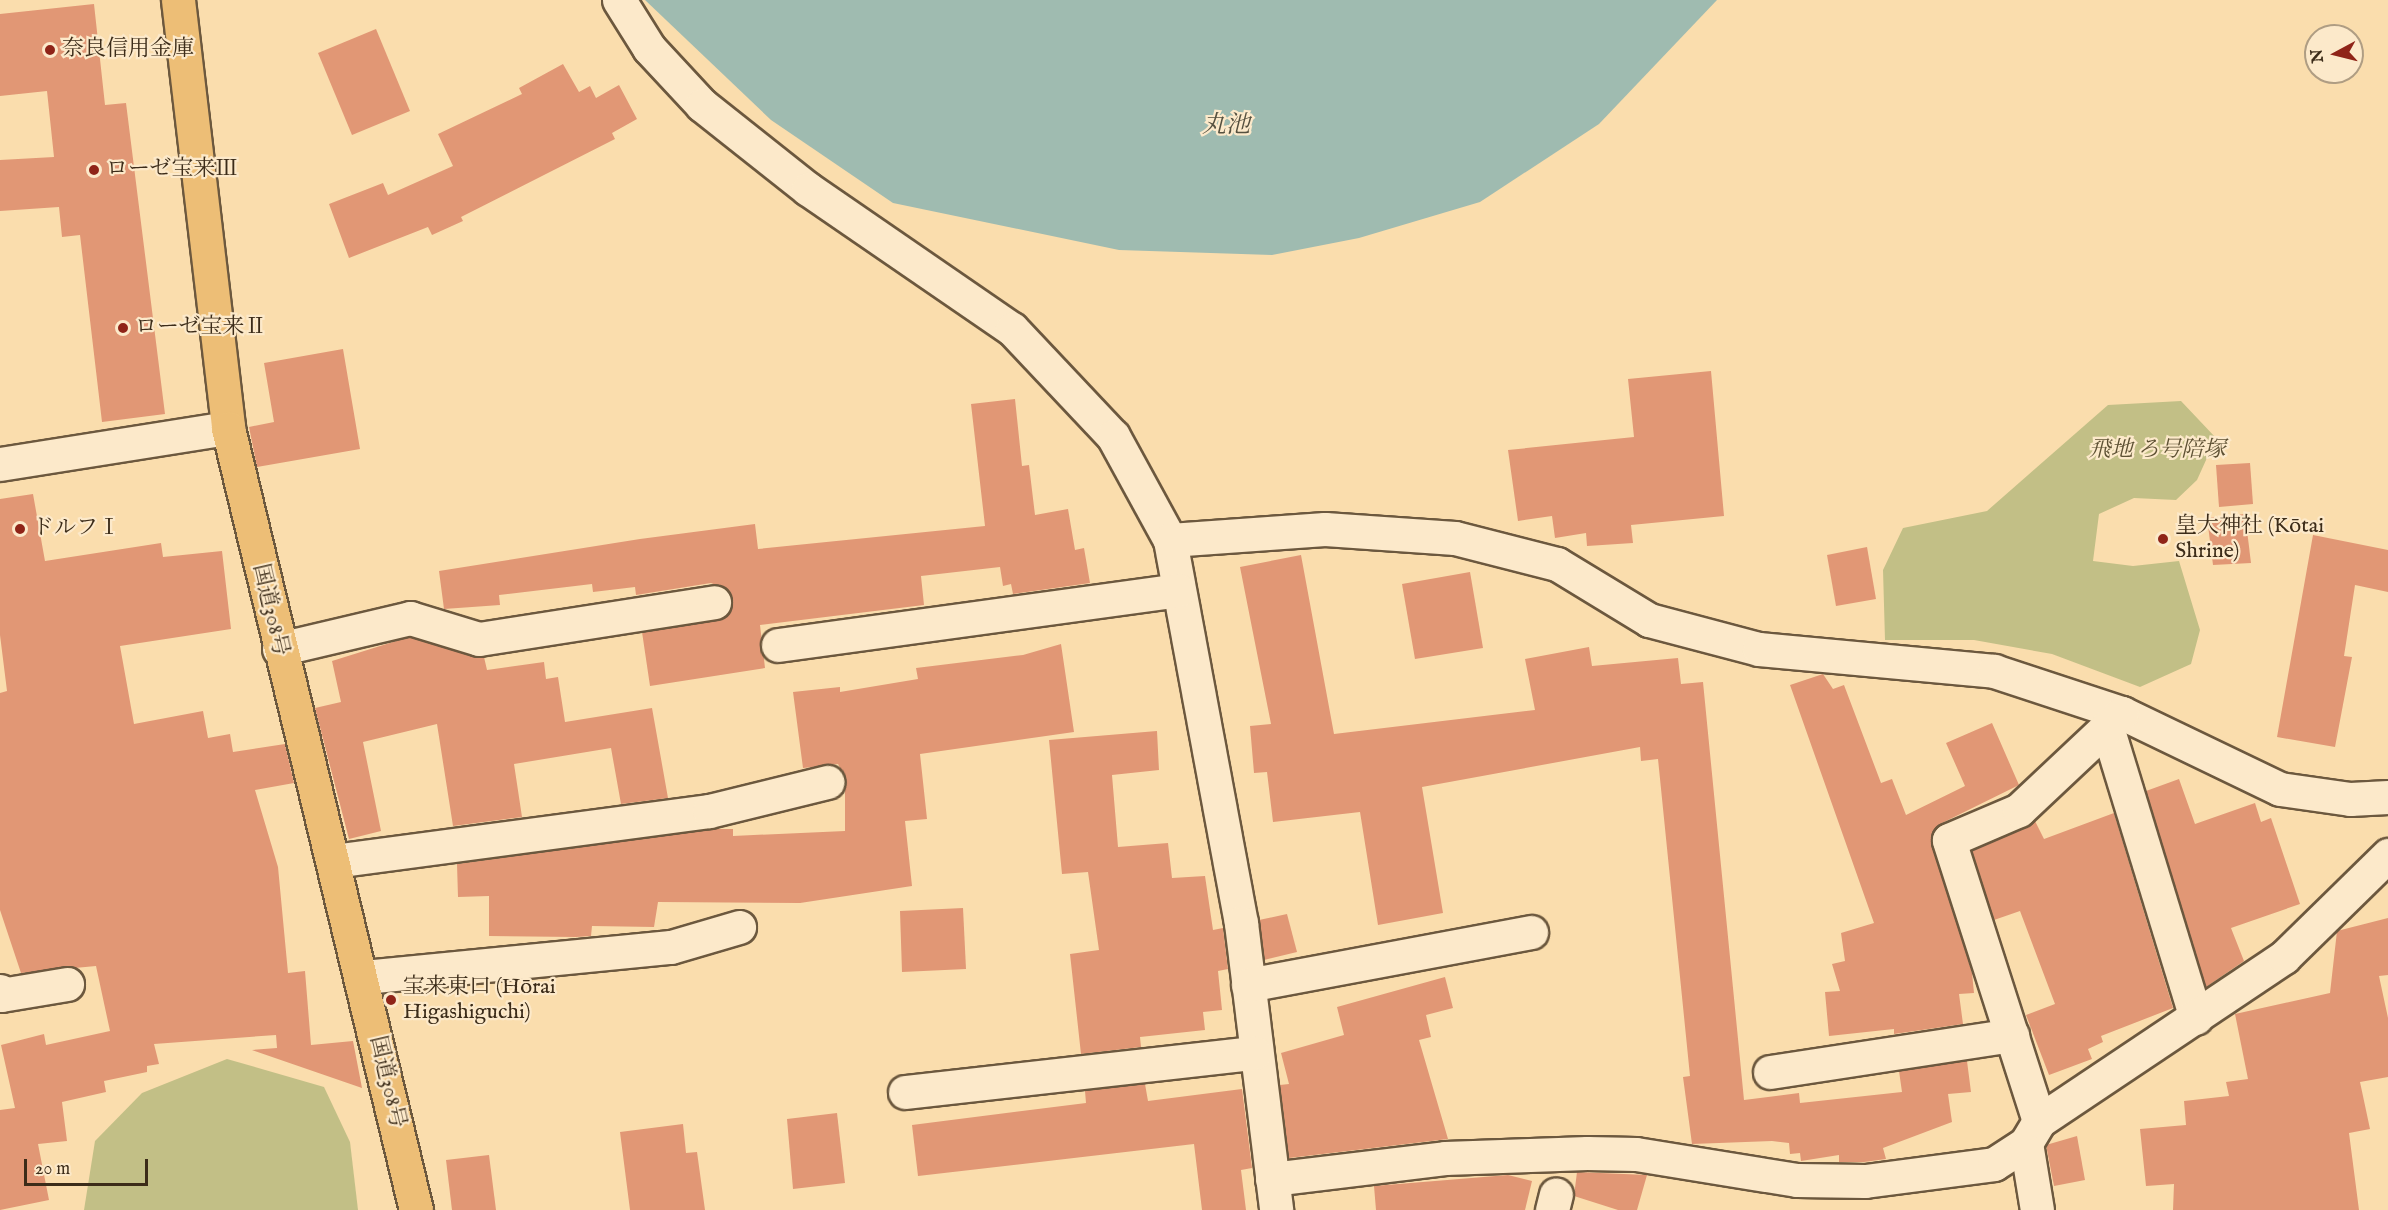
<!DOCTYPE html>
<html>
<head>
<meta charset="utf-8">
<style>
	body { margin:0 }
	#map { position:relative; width:2388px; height:1210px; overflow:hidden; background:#faddad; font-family:"IM FELL English","Noto Serif JP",serif }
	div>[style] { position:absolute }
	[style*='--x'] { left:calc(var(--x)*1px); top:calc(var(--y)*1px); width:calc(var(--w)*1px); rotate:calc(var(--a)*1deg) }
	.green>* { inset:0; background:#c2bf86 }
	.water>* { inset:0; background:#9fbbb0 }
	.building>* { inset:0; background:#e19775 }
	.roads { filter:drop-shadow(2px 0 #6c583e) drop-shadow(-2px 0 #6c583e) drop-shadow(0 2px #6c583e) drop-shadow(0 -2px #6c583e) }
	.minor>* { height:33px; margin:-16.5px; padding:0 16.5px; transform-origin:16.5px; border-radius:16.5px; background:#fce9ca }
	.highway>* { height:33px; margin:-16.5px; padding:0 16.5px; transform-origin:16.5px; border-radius:16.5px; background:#edbe76 }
	.dots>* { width:16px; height:16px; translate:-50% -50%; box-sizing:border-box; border:3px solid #fce9ca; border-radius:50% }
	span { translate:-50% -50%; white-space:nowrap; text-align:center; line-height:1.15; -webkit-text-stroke:4.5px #fce9ca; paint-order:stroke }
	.poi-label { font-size:22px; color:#3c2c19 }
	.left { translate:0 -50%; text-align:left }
	.park-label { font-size:22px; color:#5e5134; font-style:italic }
	.street-label { font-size:22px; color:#3c2c19 }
	.water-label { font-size:24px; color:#55503f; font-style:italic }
	.north { position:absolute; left:2304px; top:24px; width:60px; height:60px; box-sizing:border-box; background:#fce9ca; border:2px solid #af9d83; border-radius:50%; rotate:263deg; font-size:16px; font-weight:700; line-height:24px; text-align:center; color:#3c2c19 }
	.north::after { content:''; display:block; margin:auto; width:21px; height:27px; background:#8f2418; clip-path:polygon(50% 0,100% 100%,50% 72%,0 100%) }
	.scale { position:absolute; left:24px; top:1159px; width:124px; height:27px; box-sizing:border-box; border:3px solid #3c2c19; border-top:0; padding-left:8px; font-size:18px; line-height:21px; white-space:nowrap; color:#3c2c19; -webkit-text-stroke:4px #fce9ca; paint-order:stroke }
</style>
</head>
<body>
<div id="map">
	<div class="green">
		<i style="clip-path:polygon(2181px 401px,2216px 438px,2197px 480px,2176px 500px,2134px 498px,2099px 514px,2093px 561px,2133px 566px,2179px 561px,2200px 630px,2191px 664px,2140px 687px,2052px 654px,1974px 640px,1885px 640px,1883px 570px,1903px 528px,1987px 511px,2108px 405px)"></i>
		<i style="clip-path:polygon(227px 1059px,324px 1087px,350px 1142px,358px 1210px,84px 1210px,95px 1141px,142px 1093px)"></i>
	</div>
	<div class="water">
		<i style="clip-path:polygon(645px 0,1717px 0,1599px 124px,1480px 202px,1359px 238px,1272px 255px,1119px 250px,893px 203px,771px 120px)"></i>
	</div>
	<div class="building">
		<i style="clip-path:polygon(94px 4px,105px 105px,126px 103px,165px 414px,102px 422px,80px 235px,62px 237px,59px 207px,0 211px,0 160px,54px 157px,47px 91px,0 96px,0 14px)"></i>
		<i style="clip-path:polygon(376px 29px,410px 111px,352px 135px,318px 53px)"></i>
		<i style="clip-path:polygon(563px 64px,579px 92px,590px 86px,596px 98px,619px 85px,637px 119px,612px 133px,615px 139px,461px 217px,463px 221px,432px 235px,428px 227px,349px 258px,329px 204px,383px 183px,388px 195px,453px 166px,438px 134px,522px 94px,519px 88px)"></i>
		<i style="clip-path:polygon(343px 349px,360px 449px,257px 467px,249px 427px,274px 422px,264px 363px)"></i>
		<i style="clip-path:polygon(1711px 371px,1724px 516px,1631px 525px,1633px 543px,1587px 546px,1586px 533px,1555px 538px,1552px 516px,1518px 521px,1508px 450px,1634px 437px,1628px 379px)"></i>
		<i style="clip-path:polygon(1015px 399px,1022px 466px,1029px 465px,1035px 515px,1068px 509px,1075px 550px,1084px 548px,1090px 583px,1013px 594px,1011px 584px,1003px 586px,1000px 567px,921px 576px,924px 605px,760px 625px,765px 668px,650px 686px,642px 632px,725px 617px,732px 608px,728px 590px,711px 583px,636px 595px,635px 587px,593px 592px,592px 584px,499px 595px,500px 605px,444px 609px,439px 571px,640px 539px,755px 524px,758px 549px,985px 526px,971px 404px)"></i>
		<i style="clip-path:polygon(2250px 463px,2253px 504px,2219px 507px,2216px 465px)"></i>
		<i style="clip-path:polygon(33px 494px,45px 561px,161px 543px,163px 557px,222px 551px,231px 629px,120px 646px,134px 724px,203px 711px,208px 738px,230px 734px,233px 752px,285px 744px,294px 783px,255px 790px,278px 867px,288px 973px,305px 971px,311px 1045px,353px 1041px,362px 1088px,252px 1050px,277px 1048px,276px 1035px,154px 1044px,159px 1064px,147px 1066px,147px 1072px,104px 1081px,106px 1092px,62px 1102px,67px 1141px,38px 1144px,49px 1200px,0 1210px,0 1110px,15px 1108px,1px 1045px,44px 1034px,46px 1045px,110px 1031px,96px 966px,21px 973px,0 910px,0 693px,7px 691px,0 635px,0 499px)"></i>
		<i style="clip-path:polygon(2245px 514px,2251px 563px,2213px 565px,2207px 518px)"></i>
		<i style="clip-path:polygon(2313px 535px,2388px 550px,2388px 592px,2355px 585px,2344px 656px,2352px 657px,2335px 747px,2277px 737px)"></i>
		<i style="clip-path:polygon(1867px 547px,1876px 599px,1836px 606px,1827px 555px)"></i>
		<i style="clip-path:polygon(1301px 555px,1334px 734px,1535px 710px,1525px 659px,1589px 647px,1592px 666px,1678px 658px,1681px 684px,1703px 682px,1744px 1100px,1799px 1093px,1800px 1103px,1902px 1092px,1899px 1071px,1967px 1061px,1971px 1092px,1948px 1094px,1952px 1122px,1883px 1148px,1886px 1159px,1864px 1162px,1839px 1162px,1839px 1155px,1801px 1161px,1800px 1153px,1790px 1154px,1789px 1143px,1772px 1141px,1692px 1144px,1683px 1077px,1690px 1076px,1658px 759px,1641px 761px,1640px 747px,1422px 787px,1443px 913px,1378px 925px,1360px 812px,1273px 822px,1267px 772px,1254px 773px,1250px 726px,1271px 724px,1240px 567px)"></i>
		<i style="clip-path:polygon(1470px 572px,1483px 648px,1415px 659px,1402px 584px)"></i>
		<i style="clip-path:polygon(409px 637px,484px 657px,487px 670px,544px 662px,546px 679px,558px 677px,565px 722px,652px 708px,668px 798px,621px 804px,611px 748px,514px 764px,522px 817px,453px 826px,437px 724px,363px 742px,381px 831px,349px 839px,315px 708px,341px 702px,332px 661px)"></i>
		<i style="clip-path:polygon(1061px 644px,1074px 732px,920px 754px,927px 819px,905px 821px,912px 886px,800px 903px,658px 902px,654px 927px,592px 926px,591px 936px,576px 937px,489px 936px,489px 896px,458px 897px,457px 864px,715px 829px,733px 829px,733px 836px,845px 831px,845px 777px,838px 764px,803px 768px,793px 692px,840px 687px,840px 692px,918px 679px,916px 668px,1023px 655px)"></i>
		<i style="clip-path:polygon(1823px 674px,1833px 689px,1844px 685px,1881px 783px,1892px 779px,1906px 815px,1965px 786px,1946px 743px,1992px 723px,2019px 785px,1942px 823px,1931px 836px,1972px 973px,1974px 993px,1959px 994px,1963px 1024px,1894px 1034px,1894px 1029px,1829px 1036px,1825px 992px,1840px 991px,1832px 964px,1845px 961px,1841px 933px,1874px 923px,1790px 685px)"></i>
		<i style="clip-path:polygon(1157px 731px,1159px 770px,1112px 775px,1118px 847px,1168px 843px,1172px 878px,1205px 876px,1213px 930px,1223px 928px,1228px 969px,1218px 971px,1222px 1010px,1203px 1012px,1205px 1030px,1140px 1037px,1141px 1047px,1081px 1054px,1070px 954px,1099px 950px,1088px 872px,1062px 874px,1049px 740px)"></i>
		<i style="clip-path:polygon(2179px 779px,2195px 824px,2255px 803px,2261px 822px,2271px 818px,2300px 904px,2231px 928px,2244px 961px,2206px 987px,2146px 791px)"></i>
		<i style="clip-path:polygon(2114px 813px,2173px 1008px,2101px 1036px,2103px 1042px,2088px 1049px,2092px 1059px,2049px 1075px,2026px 1015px,2055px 1004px,2020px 911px,1994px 920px,1972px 851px,2035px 821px,2044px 839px)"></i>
		<i style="clip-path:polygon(963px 908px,966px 969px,902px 972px,900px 911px)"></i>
		<i style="clip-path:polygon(1287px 914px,1297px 952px,1264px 960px,1259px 920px)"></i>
		<i style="clip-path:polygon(2388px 918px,2388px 975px,2379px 976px,2388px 1018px,2388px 1077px,2360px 1082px,2370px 1129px,2349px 1133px,2359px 1210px,2173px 1210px,2174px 1184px,2146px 1186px,2140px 1129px,2186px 1125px,2184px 1101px,2229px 1096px,2226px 1082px,2248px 1079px,2235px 1014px,2330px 993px,2337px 931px)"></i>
		<i style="clip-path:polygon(1445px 977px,1453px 1008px,1426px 1015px,1431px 1037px,1419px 1040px,1448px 1139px,1289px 1158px,1280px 1085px,1289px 1084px,1281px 1053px,1344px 1035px,1337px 1007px)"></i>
		<i style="clip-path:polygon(1145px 1084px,1148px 1101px,1242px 1089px,1252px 1168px,1241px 1170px,1246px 1210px,1202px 1210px,1194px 1144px,918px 1176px,912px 1125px,1086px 1103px,1085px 1091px)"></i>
		<i style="clip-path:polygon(837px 1113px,845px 1183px,793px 1189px,787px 1119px)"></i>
		<i style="clip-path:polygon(683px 1124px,686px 1153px,697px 1152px,705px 1210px,630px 1210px,620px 1132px)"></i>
		<i style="clip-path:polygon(2077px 1136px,2085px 1180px,2054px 1186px,2046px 1145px)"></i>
		<i style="clip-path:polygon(489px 1155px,496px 1210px,452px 1210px,446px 1160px)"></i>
		<i style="clip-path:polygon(1577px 1172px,1647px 1175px,1637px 1210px,1618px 1210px,1574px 1196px)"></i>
		<i style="clip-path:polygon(1508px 1175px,1532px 1181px,1525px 1210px,1376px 1210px,1374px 1186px)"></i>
	</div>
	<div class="roads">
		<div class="minor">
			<i style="--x:619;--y:0;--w:57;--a:58"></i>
			<i style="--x:649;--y:48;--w:78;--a:47.1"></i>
			<i style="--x:702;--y:105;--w:135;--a:38.4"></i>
			<i style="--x:808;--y:189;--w:247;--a:34.5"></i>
			<i style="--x:1012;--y:329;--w:147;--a:46.7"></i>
			<i style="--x:1113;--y:436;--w:119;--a:61.3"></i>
			<i style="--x:1170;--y:540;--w:390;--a:79.5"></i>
			<i style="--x:1241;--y:923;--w:289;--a:83"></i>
			<i style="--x:0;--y:464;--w:231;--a:-9"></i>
			<i style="--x:1170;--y:540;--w:155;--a:-4.1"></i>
			<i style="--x:1325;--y:529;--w:130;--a:4"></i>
			<i style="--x:1455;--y:538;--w:105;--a:14.3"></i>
			<i style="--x:1557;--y:564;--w:108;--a:31.3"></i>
			<i style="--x:1649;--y:620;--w:114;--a:14.8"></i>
			<i style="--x:1759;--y:649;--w:236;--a:5.3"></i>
			<i style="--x:1994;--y:671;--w:135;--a:18.2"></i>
			<i style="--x:2122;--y:713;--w:175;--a:25.7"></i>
			<i style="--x:2280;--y:789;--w:71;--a:8.1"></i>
			<i style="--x:2350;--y:799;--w:38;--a:-3"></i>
			<i style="--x:778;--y:645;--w:404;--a:-7.8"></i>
			<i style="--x:279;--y:649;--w:135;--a:-13.3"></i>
			<i style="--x:410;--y:618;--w:72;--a:16.9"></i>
			<i style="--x:479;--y:639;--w:238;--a:-8.9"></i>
			<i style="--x:2107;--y:727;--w:304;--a:73"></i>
			<i style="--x:334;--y:861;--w:378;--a:-7.6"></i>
			<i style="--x:709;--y:811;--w:122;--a:-13.8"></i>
			<i style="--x:364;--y:977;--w:308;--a:-5.6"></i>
			<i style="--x:671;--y:947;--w:71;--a:-16.4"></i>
			<i style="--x:1248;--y:985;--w:288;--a:-10.6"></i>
			<i style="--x:0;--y:991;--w:4;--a:76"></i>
			<i style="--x:1;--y:995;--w:67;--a:-9.5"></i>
			<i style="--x:1770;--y:1072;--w:245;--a:-8.7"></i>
			<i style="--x:905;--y:1092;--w:352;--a:-6.4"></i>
			<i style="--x:2039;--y:1121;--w:295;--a:-33.8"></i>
			<i style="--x:2284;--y:957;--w:146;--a:-44.4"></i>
			<i style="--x:1272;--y:1179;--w:174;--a:-6.9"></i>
			<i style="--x:1445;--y:1158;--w:142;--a:-2"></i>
			<i style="--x:1587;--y:1153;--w:49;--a:1.2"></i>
			<i style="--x:1636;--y:1154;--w:163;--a:9.2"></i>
			<i style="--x:1797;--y:1180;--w:68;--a:0.8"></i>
			<i style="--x:1865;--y:1181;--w:130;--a:-7.5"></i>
			<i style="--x:1994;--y:1164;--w:38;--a:-33"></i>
			<i style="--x:1552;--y:1210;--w:16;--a:-76"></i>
			<i style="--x:2037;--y:1210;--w:68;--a:-99.3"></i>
			<i style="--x:2026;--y:1143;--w:26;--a:-59"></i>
			<i style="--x:2039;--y:1121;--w:295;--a:-107.8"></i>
			<i style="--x:1949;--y:840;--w:76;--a:-23.2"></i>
			<i style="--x:2019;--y:810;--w:141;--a:-43.3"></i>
		</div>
		<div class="highway">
			<i style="--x:178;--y:0;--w:431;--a:83.3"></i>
			<i style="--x:228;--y:428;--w:804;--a:76.48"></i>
		</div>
	</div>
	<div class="dots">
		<i style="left:50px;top:50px;background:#8f2418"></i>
		<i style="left:94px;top:170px;background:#8f2418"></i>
		<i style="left:123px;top:328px;background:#8f2418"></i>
		<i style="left:20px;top:529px;background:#8f2418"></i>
		<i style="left:2163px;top:539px;background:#8f2418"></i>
		<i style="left:391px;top:1000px;background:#8f2418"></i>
	</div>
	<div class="poi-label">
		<span class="left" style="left:62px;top:50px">奈良信用金庫</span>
		<span class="left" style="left:106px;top:170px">ローゼ宝来Ⅲ</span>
		<span class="left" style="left:135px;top:328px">ローゼ宝来Ⅱ</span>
		<span class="left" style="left:2175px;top:539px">皇大神社 (Kōtai<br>Shrine)</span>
		<span class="left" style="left:32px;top:529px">ドルフⅠ</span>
		<span class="left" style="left:403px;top:1000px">宝来東口 (Hōrai<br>Higashiguchi)</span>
	</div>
	<div class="park-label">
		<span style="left:2157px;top:451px">飛地 ろ号陪塚</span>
	</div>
	<div class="street-label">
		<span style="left:270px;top:610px;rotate:77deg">国道308号</span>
		<span style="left:387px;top:1082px;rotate:77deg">国道308号</span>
	</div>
	<div class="water-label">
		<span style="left:1226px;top:126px">丸池</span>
	</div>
	<div class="north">N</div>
	<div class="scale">20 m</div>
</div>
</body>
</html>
